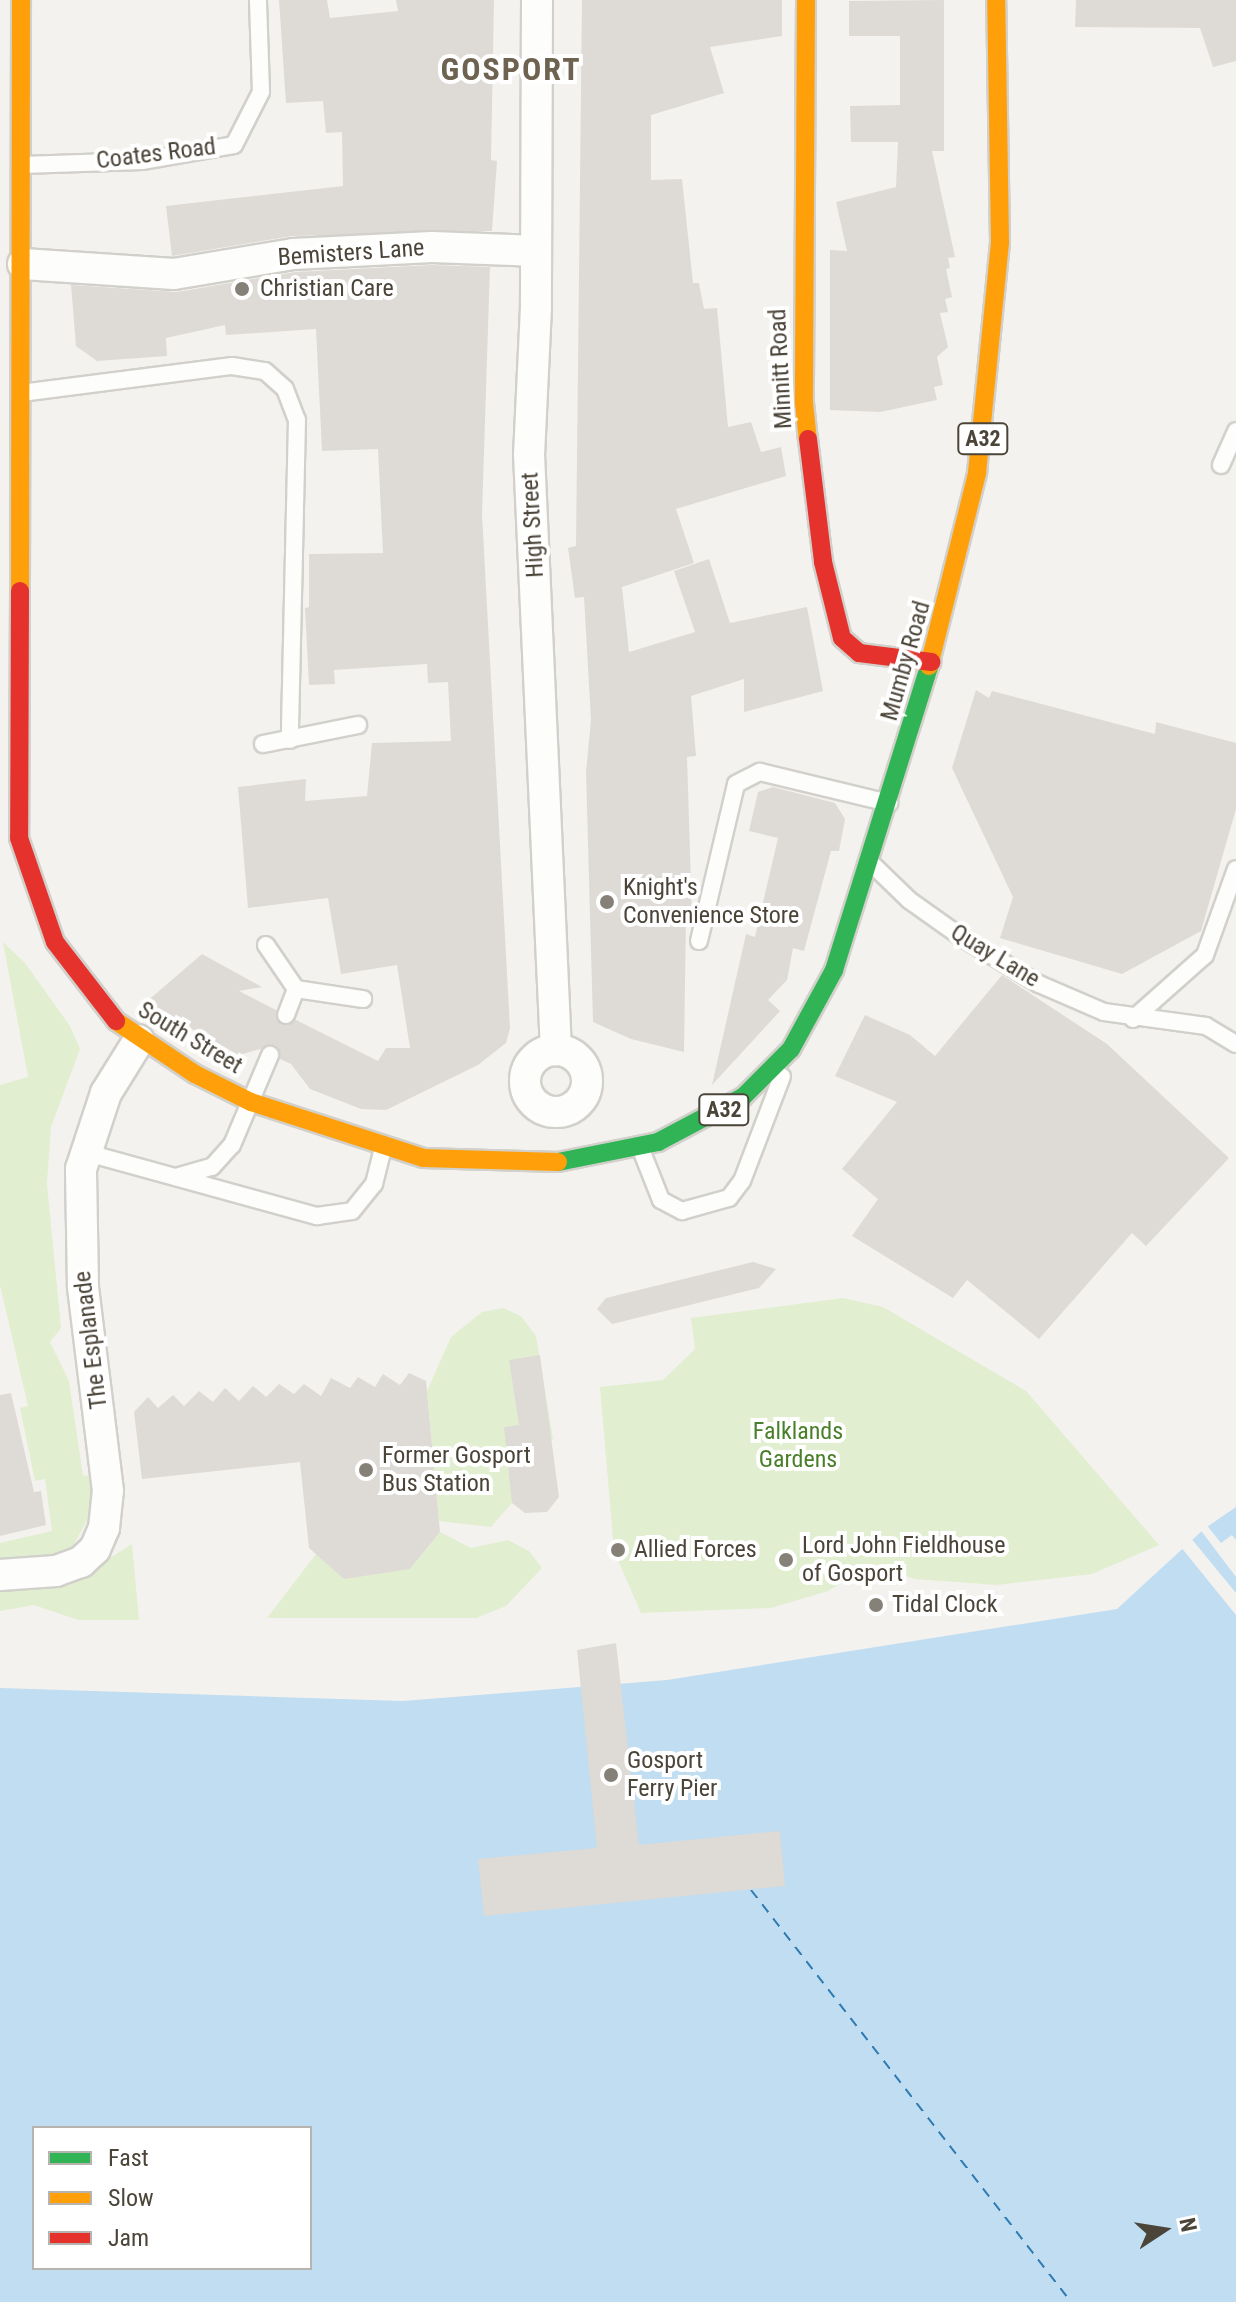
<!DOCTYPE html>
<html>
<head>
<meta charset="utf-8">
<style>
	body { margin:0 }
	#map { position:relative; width:1236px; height:2302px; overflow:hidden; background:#f4f2ee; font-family:"Roboto Condensed",sans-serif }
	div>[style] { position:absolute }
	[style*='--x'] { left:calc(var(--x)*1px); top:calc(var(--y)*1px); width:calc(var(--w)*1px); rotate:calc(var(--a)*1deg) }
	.green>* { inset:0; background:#e1eecf }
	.water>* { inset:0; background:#c0ddf1 }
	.pier>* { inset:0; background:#f4f2ee }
	.ferry>* { height:2px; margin-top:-1px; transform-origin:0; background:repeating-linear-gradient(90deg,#2e7ab2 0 10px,transparent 0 18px) }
	.building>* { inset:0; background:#dedbd6 }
	.roads { filter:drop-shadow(2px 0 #d2d0cb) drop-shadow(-2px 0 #d2d0cb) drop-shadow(0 2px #d2d0cb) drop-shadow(0 -2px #d2d0cb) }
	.lane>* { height:16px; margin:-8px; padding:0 8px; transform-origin:8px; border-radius:8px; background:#fdfdfc }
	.street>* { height:30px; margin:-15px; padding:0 15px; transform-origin:15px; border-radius:15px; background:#fdfdfc }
	.street>.ring { margin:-15px; padding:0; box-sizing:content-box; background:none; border:30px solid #fdfdfc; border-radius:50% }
	.fast>* { height:18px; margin:-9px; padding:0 9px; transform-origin:9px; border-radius:9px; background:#30b455 }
	.slow>* { height:18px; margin:-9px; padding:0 9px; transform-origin:9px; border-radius:9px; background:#ff9f0a }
	.jam>* { height:18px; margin:-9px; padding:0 9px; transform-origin:9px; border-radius:9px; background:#e5322d }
	.dots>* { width:22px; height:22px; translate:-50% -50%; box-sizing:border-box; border:4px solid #fff; border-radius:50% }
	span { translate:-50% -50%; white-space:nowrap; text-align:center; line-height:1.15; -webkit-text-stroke:8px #fff; paint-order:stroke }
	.shield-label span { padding:2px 6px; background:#fff; border:2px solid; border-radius:6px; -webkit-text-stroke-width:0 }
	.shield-label { font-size:22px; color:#4b4439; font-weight:700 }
	.street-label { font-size:24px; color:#4b4439 }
	.poi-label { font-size:24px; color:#4b4439 }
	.left { translate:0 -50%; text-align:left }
	.park-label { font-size:24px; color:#4a7f2a }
	.district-label { font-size:32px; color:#6e6250; font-weight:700; letter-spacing:2px }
	.legend { position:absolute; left:32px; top:2126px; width:280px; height:144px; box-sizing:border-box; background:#fff; border:2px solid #b7b4b0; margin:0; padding:10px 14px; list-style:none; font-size:24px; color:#4b4439 }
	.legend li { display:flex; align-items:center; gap:16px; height:40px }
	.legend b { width:40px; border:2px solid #b7b4b0 }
	.north { position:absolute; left:1124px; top:2190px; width:80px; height:80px; -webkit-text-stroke:6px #fff; paint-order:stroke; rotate:78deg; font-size:22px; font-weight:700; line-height:32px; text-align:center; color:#4b4439 }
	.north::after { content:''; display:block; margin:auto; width:28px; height:36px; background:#4b4439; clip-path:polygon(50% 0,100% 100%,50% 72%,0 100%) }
</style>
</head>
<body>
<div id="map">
	<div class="green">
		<i style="clip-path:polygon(3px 942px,25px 963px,70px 1026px,80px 1049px,51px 1127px,47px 1184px,61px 1328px,50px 1342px,69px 1381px,83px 1476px,92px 1475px,91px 1513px,68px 1555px,97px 1566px,132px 1544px,139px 1620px,78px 1620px,34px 1605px,0 1611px,0 1543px,52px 1531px,45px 1479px,35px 1481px,20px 1408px,28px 1406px,0 1285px,0 1085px,28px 1077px)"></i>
		<i style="clip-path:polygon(843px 1298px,883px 1307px,1026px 1391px,1159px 1545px,1092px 1574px,997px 1585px,914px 1579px,874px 1564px,828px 1591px,771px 1608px,641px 1613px,614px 1551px,600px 1387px,663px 1380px,695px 1349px,691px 1318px)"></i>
		<i style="clip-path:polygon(503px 1308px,521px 1316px,536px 1336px,553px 1439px,514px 1447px,512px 1503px,491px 1527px,439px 1521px,427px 1391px,451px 1337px,482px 1312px)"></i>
		<i style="clip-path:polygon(440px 1532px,471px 1548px,508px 1540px,529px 1551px,542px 1568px,506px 1606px,476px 1618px,267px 1618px,316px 1554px,410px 1569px)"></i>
	</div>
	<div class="water">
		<i style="clip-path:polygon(evenodd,1236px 1507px,1236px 2302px,0 2302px,0 1688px,403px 1701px,667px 1680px,1117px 1609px,1204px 1529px,1236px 1507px,34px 2128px,310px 2128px,310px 2268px,34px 2268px,34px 2128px)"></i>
	</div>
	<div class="pier">
		<i style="clip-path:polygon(1205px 1523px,1221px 1543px,1232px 1535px,1236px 1540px,1236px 1577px,1199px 1528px)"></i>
		<i style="clip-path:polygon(1190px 1537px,1236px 1593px,1236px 1615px,1180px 1546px)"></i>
	</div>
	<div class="ferry">
		<i style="--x:751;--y:1890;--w:522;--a:52.16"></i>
	</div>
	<div class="building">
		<i style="clip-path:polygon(279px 0,327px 0,330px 18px,398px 11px,396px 0,494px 0,491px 160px,497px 161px,492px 231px,292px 236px,172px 256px,166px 206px,343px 186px,342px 132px,326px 133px,323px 101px,286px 103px)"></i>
		<i style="clip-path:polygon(582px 0,782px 0,782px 36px,710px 47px,724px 93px,651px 115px,651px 180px,682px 179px,693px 283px,699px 283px,704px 309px,717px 308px,728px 427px,751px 422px,761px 452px,781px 447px,786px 476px,676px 509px,694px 563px,622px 587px,629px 652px,695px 632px,674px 571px,709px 559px,730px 623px,807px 607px,823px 691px,744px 712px,744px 679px,691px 696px,696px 756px,687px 757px,692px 917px,686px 917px,684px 1052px,631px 1039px,593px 1022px,586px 772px,591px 720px,584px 597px,575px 598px,568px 548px,576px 546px)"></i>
		<i style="clip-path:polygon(944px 0,944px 151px,932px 151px,955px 257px,948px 258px,950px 268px,946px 269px,952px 297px,945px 299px,948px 312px,940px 313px,948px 347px,937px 357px,943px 385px,934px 387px,937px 400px,880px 412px,830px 410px,830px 250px,847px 251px,836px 202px,896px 187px,898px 142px,851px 142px,850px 106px,900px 105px,900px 36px,849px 36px,849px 1px)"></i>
		<i style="clip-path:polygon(1076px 0,1236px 0,1236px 61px,1213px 67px,1200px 28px,1075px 27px)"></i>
		<i style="clip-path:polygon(432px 265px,490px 267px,482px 514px,510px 1028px,506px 1043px,478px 1065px,386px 1110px,361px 1109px,310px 1089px,291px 1064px,280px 1059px,275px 1045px,239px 1055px,145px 1003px,202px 954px,262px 987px,239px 991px,276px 1010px,281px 1025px,296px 1020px,378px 1061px,386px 1048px,410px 1048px,397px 965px,341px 974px,328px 898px,248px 908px,238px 787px,306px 779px,305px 801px,367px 796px,372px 743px,451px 741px,448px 682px,428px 683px,427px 664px,334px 670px,335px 684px,309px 685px,305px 608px,309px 607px,309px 554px,383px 553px,378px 449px,322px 451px,316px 329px,226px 335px,225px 325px,166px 338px,167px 356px,97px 361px,76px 346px,71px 285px,177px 292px,295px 272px)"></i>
		<i style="clip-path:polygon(976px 690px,989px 698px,992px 691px,1155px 734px,1156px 722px,1236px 743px,1236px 809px,1201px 931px,1122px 974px,1000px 938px,1013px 897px,952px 768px)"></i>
		<i style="clip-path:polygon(773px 787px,835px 803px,845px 819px,839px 851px,831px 851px,804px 951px,793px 948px,787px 980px,768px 1000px,780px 1011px,712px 1085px,746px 934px,755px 937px,778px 838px,749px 831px,758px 792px)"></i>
		<i style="clip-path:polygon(1002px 975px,1107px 1044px,1229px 1158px,1146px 1246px,1132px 1233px,1039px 1339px,967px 1280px,953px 1298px,852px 1236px,878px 1199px,842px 1169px,897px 1102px,835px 1076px,865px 1015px,910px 1035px,935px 1056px)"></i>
		<i style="clip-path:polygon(753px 1262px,776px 1269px,759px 1288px,612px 1324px,597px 1309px,606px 1298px)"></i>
		<i style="clip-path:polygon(540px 1355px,559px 1497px,547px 1512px,525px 1513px,512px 1503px,504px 1427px,519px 1425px,509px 1360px)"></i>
		<i style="clip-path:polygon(409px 1373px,426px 1381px,440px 1532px,410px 1569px,344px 1579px,309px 1548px,300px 1462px,142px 1479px,134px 1412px,148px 1397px,158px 1408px,173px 1395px,184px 1406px,199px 1391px,213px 1402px,225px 1388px,239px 1401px,253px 1386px,266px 1397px,279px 1384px,294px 1394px,304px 1384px,321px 1396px,331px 1378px,350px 1388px,358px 1377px,375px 1387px,383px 1374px,400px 1385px)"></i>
		<i style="clip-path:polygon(11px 1393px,34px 1492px,41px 1491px,46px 1525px,0 1536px,0 1395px)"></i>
		<i style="clip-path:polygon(616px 1643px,639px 1845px,780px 1831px,785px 1886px,484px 1916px,478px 1859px,597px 1848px,577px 1650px)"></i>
	</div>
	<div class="roads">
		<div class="lane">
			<i style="--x:22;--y:165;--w:120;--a:-1.9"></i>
			<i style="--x:142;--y:161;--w:93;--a:-9.9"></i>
			<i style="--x:234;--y:145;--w:59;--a:-63"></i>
			<i style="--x:261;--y:92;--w:92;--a:-91.9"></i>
			<i style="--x:21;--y:393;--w:213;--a:-7.3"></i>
			<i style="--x:232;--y:366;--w:33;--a:9"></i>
			<i style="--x:265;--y:371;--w:27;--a:42"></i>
			<i style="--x:285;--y:389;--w:33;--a:69"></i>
			<i style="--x:297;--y:420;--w:320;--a:91.3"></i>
			<i style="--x:1221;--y:465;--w:37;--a:-66"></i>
			<i style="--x:263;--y:744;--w:97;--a:-11.3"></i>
			<i style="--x:873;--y:865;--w:50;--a:44.2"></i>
			<i style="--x:909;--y:900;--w:64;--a:35.4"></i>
			<i style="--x:961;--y:937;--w:91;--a:31.1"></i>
			<i style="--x:1039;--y:984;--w:71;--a:23.3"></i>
			<i style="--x:1104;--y:1012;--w:103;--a:7.8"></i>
			<i style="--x:1206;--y:1026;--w:35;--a:31"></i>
			<i style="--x:699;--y:941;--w:161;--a:-76.7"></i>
			<i style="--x:736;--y:784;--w:27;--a:-27"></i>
			<i style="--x:760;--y:772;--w:133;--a:13.5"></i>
			<i style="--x:266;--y:945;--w:53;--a:55.7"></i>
			<i style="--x:296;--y:989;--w:68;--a:8.5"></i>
			<i style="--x:286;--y:1015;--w:28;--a:-69"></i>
			<i style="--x:1133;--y:1019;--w:96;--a:-41.6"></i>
			<i style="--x:1205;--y:955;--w:91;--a:-70.2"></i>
			<i style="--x:640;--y:1147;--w:57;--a:68.4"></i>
			<i style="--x:661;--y:1200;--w:24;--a:28"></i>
			<i style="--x:682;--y:1211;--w:49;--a:-15.5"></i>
			<i style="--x:729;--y:1198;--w:21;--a:-53"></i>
			<i style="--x:742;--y:1181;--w:112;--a:-69.1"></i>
			<i style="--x:84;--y:1152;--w:242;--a:15.4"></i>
			<i style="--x:317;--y:1216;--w:35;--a:-8"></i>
			<i style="--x:352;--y:1211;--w:35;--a:-51"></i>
			<i style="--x:374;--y:1184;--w:37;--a:-76"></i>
			<i style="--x:176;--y:1177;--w:37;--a:-16"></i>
			<i style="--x:212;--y:1167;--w:30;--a:-48"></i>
			<i style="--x:232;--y:1145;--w:98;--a:-67.1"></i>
		</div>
		<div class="street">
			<i style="--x:537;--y:0;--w:307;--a:90.2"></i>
			<i style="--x:536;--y:307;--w:147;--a:92.7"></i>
			<i style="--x:529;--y:454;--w:597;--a:87.41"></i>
			<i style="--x:23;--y:264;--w:151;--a:3.8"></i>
			<i style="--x:174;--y:274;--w:121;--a:-9.5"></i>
			<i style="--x:293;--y:254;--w:139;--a:-2.9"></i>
			<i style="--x:432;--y:247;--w:104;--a:2.2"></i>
			<i class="ring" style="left:525px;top:1050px;width:32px;height:32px"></i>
			<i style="--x:0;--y:1575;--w:56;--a:-4.1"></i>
			<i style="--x:56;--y:1571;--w:27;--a:-20"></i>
			<i style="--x:81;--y:1562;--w:19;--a:-43"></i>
			<i style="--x:95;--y:1549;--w:23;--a:-67"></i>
			<i style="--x:104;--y:1528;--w:37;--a:-84"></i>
			<i style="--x:108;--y:1491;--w:207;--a:-97"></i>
			<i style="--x:83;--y:1286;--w:117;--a:-91"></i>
			<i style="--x:81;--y:1169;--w:80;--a:-71.8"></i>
			<i style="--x:106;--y:1093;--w:62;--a:-58.1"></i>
		</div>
		<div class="fast">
			<i style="--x:558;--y:1162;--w:102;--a:-11.3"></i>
			<i style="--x:658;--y:1142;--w:96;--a:-27.9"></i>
			<i style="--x:743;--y:1097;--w:68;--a:-45"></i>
			<i style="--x:791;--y:1049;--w:90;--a:-61.4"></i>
			<i style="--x:834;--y:970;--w:318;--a:-72.6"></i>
		</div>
		<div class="slow">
			<i style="--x:806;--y:0;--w:403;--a:90.3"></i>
			<i style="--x:804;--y:403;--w:36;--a:84"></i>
			<i style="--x:20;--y:591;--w:591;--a:-89.9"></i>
			<i style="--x:929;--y:666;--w:199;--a:-76"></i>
			<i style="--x:977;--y:473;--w:232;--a:-84.3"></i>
			<i style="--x:1000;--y:242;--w:242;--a:-90.9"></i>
			<i style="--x:116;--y:1021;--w:95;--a:33.9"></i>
			<i style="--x:195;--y:1074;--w:63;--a:26.6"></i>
			<i style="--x:251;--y:1102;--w:181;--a:18"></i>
			<i style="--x:423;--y:1158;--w:135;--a:1.7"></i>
		</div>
		<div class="jam">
			<i style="--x:808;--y:439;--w:124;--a:83"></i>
			<i style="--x:823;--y:562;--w:78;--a:76"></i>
			<i style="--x:842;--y:638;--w:23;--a:41"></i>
			<i style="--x:859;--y:653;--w:73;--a:7.1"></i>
			<i style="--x:20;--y:591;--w:247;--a:90.2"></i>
			<i style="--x:19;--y:838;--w:110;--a:70.9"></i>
			<i style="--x:55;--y:942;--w:100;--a:52.3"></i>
		</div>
	</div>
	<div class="dots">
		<i style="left:242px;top:289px;background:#868178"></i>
		<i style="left:607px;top:902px;background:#868178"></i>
		<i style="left:366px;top:1470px;background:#868178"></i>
		<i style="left:618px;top:1550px;background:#868178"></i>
		<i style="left:786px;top:1560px;background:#868178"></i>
		<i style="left:876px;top:1605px;background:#868178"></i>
		<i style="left:611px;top:1775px;background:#868178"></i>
	</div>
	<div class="shield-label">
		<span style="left:983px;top:439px">A32</span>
		<span style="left:724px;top:1110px">A32</span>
	</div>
	<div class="street-label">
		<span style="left:156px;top:154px;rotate:-7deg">Coates Road</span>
		<span style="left:351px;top:253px;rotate:-4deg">Bemisters Lane</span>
		<span style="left:781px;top:369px;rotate:-93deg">Minnitt Road</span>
		<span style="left:533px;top:525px;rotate:-93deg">High Street</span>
		<span style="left:906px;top:661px;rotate:-74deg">Mumby Road</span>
		<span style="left:995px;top:956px;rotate:31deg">Quay Lane</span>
		<span style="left:190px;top:1038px;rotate:31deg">South Street</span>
		<span style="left:91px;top:1340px;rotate:-97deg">The Esplanade</span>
	</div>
	<div class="poi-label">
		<span class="left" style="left:260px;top:289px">Christian Care</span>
		<span class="left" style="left:623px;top:902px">Knight's<br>Convenience Store</span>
		<span class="left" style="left:382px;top:1470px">Former Gosport<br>Bus Station</span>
		<span class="left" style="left:802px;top:1560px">Lord John Fieldhouse<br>of Gosport</span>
		<span class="left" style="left:634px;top:1550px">Allied Forces</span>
		<span class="left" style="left:892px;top:1605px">Tidal Clock</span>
		<span class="left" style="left:627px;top:1775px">Gosport<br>Ferry Pier</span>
	</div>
	<div class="park-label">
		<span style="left:798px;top:1446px">Falklands<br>Gardens</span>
	</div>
	<div class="district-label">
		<span style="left:511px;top:69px">GOSPORT</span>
	</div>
	<ul class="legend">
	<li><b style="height:10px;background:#30b455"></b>Fast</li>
	<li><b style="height:10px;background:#ff9f0a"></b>Slow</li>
	<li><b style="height:10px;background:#e5322d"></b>Jam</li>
	</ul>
	<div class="north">N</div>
</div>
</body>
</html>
